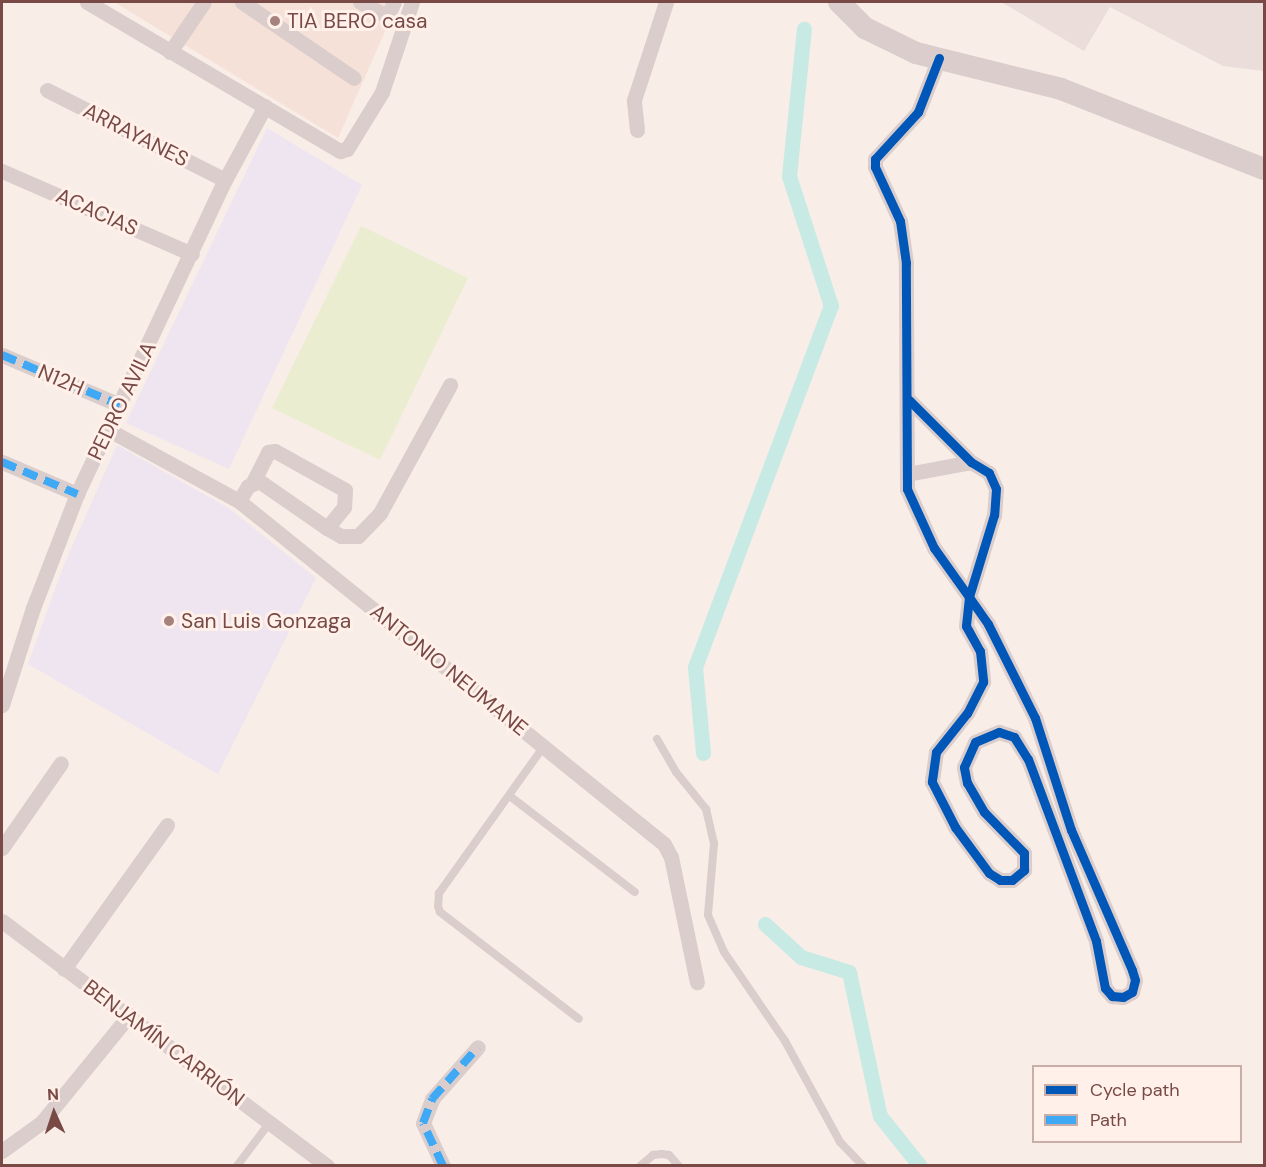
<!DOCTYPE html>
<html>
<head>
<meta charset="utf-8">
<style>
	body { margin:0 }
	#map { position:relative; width:1266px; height:1167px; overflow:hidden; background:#f8ede7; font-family:"DM Sans",sans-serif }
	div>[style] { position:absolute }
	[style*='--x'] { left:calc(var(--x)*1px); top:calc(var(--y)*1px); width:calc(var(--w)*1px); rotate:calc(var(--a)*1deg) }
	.residential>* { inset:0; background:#f6e1d8 }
	.industrial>* { inset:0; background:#ebddd9 }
	.education>* { inset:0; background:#efe5f1 }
	.green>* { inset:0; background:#eaedd0 }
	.canal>* { height:15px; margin:-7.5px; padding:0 7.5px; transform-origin:7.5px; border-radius:7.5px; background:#c8eae4 }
	.service>* { height:8px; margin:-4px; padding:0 4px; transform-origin:4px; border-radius:4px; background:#dacdcb }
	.minor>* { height:15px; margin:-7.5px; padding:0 7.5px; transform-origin:7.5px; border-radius:7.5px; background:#dacdcb }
	.secondary>* { height:22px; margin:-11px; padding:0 11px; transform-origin:11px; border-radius:11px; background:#dacdcb }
	.quiet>* { height:8px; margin-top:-4px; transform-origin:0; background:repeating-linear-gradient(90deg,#3fa9f5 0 15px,transparent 0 23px) }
	.cycleway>* { height:9px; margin:-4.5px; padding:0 4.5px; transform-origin:4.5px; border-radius:4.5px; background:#0057b8 }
	.dots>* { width:16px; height:16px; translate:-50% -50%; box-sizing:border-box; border:3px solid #fff0e9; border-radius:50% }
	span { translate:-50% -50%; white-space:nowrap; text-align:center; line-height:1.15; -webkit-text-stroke:6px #fff0e9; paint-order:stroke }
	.poi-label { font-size:21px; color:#784945 }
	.left { translate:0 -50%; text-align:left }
	.street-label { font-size:21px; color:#784945 }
	.frame { position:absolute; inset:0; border:3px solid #784945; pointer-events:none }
	.legend { position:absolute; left:1032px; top:1065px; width:210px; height:78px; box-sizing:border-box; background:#fff0e9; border:2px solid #c9ada7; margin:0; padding:8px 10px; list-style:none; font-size:18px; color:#784945 }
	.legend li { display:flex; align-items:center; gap:12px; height:30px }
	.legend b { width:30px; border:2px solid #c9ada7 }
	.north { position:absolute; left:24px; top:1083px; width:60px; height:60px; -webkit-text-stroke:4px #fff0e9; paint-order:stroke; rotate:357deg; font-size:16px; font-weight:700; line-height:24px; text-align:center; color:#784945 }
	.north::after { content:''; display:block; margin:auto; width:21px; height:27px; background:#784945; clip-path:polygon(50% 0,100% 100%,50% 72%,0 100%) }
</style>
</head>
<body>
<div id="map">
	<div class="residential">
		<i style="clip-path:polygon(114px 2px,398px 2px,338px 138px)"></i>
	</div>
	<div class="industrial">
		<i style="clip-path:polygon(1001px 2px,1264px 2px,1264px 71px,1223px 66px,1110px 7px,1084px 51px)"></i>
	</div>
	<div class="education">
		<i style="clip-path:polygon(267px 128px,362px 185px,229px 469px,126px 423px)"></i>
		<i style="clip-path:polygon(117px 445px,230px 509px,316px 578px,218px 774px,28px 664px,63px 567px)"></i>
	</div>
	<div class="green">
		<i style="clip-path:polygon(361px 226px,468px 278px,380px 460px,272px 408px)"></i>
	</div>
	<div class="canal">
		<i style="--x:703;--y:753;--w:86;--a:-95.3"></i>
		<i style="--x:695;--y:667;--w:386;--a:-69.4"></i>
		<i style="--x:831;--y:306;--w:137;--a:-107.9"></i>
		<i style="--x:789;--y:176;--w:148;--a:-84.2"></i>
		<i style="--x:765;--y:924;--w:49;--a:42.5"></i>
		<i style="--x:801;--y:957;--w:50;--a:17.4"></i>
		<i style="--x:849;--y:972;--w:147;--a:77.9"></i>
		<i style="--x:880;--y:1116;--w:64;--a:51.3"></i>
	</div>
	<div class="service">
		<i style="--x:657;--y:739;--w:38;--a:60"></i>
		<i style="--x:676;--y:772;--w:48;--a:51"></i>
		<i style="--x:706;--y:809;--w:35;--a:77"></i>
		<i style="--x:714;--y:843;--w:72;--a:94.8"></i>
		<i style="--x:708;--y:915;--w:40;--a:66.6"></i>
		<i style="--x:724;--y:952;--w:108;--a:55.6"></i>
		<i style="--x:785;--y:1041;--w:115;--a:61.4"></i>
		<i style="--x:840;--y:1142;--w:33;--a:46"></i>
		<i style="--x:544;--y:746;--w:181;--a:125.5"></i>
		<i style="--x:439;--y:893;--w:13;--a:94"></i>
		<i style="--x:438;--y:906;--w:6;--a:72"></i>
		<i style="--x:440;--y:912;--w:175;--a:37.6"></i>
		<i style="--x:511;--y:797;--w:156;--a:37.5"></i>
		<i style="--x:237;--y:1166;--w:55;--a:-53.1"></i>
		<i style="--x:640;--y:1166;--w:17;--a:-40"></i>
		<i style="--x:653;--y:1155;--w:9;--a:-6"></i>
		<i style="--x:662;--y:1154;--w:7;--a:8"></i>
		<i style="--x:669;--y:1155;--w:15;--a:48"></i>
	</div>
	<div class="minor">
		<i style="--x:87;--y:2;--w:294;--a:30.5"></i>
		<i style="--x:340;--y:151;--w:7;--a:-16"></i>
		<i style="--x:347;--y:149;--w:67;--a:-58.4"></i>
		<i style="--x:382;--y:92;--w:95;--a:-71.6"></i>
		<i style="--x:242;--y:2;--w:135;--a:34.2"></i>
		<i style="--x:360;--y:2;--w:26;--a:28"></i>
		<i style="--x:383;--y:14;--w:6;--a:-9"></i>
		<i style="--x:389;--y:13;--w:12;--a:-66"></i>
		<i style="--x:170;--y:52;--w:60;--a:-55.8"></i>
		<i style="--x:47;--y:90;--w:199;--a:26.8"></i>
		<i style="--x:637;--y:130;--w:30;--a:-96"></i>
		<i style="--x:634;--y:100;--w:103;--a:-71.9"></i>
		<i style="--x:2;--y:171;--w:207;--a:23.6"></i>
		<i style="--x:2;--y:355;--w:128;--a:23"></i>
		<i style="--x:909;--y:400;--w:88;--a:45"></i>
		<i style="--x:971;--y:462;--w:21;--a:31"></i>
		<i style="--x:989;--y:473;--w:17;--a:66"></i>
		<i style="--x:996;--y:489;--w:26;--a:94"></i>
		<i style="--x:994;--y:515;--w:86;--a:107"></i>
		<i style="--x:969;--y:597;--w:29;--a:96"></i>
		<i style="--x:966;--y:626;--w:29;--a:61"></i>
		<i style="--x:980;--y:651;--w:31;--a:84"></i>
		<i style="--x:983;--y:682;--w:35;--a:117"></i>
		<i style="--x:967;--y:713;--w:50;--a:128.5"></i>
		<i style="--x:936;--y:752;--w:30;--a:98"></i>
		<i style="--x:932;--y:782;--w:51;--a:62.9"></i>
		<i style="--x:955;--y:827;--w:57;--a:53.5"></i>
		<i style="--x:989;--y:873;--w:13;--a:32"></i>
		<i style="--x:1000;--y:880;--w:12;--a:0"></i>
		<i style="--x:1012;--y:880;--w:16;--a:-40"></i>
		<i style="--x:1024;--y:870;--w:17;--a:-90"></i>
		<i style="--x:1024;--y:853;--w:57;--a:-134.3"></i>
		<i style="--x:984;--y:812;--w:34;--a:-120"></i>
		<i style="--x:967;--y:783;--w:16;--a:-101"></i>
		<i style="--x:964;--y:767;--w:27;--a:-66"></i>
		<i style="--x:975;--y:742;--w:26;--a:-23"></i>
		<i style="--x:999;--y:732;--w:16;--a:18"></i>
		<i style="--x:1014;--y:737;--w:26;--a:58"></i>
		<i style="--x:1028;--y:759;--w:194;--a:69.5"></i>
		<i style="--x:1096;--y:941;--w:48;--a:79.2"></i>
		<i style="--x:1105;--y:988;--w:11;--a:49"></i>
		<i style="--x:1112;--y:996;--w:11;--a:5"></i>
		<i style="--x:1123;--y:997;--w:10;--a:-29"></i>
		<i style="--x:1132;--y:992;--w:12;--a:-76"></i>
		<i style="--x:1135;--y:980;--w:10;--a:-107"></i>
		<i style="--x:1132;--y:970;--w:153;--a:-113.5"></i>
		<i style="--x:1071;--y:830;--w:118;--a:-107.8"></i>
		<i style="--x:1035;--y:718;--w:105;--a:-116.6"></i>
		<i style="--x:988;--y:624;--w:33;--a:-125"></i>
		<i style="--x:969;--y:597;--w:60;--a:-125.5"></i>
		<i style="--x:934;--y:548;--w:65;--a:-114.6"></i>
		<i style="--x:907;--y:489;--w:226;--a:-90.3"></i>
		<i style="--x:906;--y:263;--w:42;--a:-98.1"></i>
		<i style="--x:900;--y:221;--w:60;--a:-114.8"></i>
		<i style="--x:875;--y:167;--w:8;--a:-90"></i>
		<i style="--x:875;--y:159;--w:64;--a:-47.5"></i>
		<i style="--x:918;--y:112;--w:58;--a:-68.7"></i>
		<i style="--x:107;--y:429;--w:150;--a:28.6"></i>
		<i style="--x:239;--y:501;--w:546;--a:38.91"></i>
		<i style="--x:664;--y:844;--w:15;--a:62"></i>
		<i style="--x:671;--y:857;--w:128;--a:78.3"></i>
		<i style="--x:2;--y:462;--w:82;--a:23.1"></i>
		<i style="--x:907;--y:474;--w:65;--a:-10.6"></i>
		<i style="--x:253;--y:482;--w:34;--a:-63"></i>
		<i style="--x:268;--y:452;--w:7;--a:-8"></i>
		<i style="--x:275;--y:451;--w:80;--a:29.1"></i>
		<i style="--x:345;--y:490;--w:17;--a:93"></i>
		<i style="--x:344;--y:507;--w:27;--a:129"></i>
		<i style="--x:239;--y:501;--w:17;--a:-59"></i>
		<i style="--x:248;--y:486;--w:12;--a:-24"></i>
		<i style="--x:259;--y:481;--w:83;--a:34.7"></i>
		<i style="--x:327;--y:528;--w:16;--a:30"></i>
		<i style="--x:341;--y:536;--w:17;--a:0"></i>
		<i style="--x:358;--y:536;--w:32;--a:-46"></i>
		<i style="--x:380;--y:513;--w:146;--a:-61.3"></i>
		<i style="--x:2;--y:705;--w:102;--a:-72.3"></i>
		<i style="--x:33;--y:608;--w:122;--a:-68.9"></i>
		<i style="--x:77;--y:494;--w:347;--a:-64.8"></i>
		<i style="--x:225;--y:180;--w:84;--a:-61.6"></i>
		<i style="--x:2;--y:848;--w:103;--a:-55.2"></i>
		<i style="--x:2;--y:921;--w:407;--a:37"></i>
		<i style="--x:64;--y:969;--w:177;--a:-54.4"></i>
		<i style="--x:2;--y:1151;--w:49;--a:-35.9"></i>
		<i style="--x:42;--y:1122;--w:139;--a:-50.8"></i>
		<i style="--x:443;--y:1166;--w:47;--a:-114.9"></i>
		<i style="--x:423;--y:1123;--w:26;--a:-69"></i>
		<i style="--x:432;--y:1099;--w:69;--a:-48.5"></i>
	</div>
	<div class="secondary">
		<i style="--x:839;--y:2;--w:37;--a:45"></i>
		<i style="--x:865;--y:28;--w:57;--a:26.1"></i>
		<i style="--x:916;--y:53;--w:149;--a:13.9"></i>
		<i style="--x:1061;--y:89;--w:218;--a:21.5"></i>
	</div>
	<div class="quiet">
		<i style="--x:2;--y:355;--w:128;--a:23"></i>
		<i style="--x:2;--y:462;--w:82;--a:23.1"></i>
		<i style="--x:443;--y:1166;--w:47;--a:-114.9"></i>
		<i style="--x:423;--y:1123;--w:26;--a:-69"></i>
		<i style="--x:432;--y:1099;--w:69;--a:-48.5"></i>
	</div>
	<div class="cycleway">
		<i style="--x:909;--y:400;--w:88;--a:45"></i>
		<i style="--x:971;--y:462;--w:21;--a:31"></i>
		<i style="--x:989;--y:473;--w:17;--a:66"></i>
		<i style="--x:996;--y:489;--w:26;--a:94"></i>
		<i style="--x:994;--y:515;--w:86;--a:107"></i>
		<i style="--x:969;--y:597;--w:29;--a:96"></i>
		<i style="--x:966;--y:626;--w:29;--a:61"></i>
		<i style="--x:980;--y:651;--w:31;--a:84"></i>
		<i style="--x:983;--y:682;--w:35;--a:117"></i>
		<i style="--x:967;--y:713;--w:50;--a:128.5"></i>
		<i style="--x:936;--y:752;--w:30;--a:98"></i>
		<i style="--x:932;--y:782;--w:51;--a:62.9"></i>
		<i style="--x:955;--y:827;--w:57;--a:53.5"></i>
		<i style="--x:989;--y:873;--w:13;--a:32"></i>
		<i style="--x:1000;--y:880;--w:12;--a:0"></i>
		<i style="--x:1012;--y:880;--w:16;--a:-40"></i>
		<i style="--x:1024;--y:870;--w:17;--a:-90"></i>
		<i style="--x:1024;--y:853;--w:57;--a:-134.3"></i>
		<i style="--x:984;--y:812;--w:34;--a:-120"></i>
		<i style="--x:967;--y:783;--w:16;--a:-101"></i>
		<i style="--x:964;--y:767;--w:27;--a:-66"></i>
		<i style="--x:975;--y:742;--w:26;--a:-23"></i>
		<i style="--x:999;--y:732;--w:16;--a:18"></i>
		<i style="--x:1014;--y:737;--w:26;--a:58"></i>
		<i style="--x:1028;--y:759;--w:194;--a:69.5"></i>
		<i style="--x:1096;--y:941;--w:48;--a:79.2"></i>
		<i style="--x:1105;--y:988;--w:11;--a:49"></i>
		<i style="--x:1112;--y:996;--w:11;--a:5"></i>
		<i style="--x:1123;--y:997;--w:10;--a:-29"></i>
		<i style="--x:1132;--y:992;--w:12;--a:-76"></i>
		<i style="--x:1135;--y:980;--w:10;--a:-107"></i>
		<i style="--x:1132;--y:970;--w:153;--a:-113.5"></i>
		<i style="--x:1071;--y:830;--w:118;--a:-107.8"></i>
		<i style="--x:1035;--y:718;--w:105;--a:-116.6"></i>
		<i style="--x:988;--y:624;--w:33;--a:-125"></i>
		<i style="--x:969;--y:597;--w:60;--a:-125.5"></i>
		<i style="--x:934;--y:548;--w:65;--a:-114.6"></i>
		<i style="--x:907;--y:489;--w:226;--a:-90.3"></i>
		<i style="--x:906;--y:263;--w:42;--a:-98.1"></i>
		<i style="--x:900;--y:221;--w:60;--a:-114.8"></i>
		<i style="--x:875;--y:167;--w:8;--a:-90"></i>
		<i style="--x:875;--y:159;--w:64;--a:-47.5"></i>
		<i style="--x:918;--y:112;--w:58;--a:-68.7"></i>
	</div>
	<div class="dots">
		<i style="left:275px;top:21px;background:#a5827e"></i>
		<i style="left:169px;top:621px;background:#a5827e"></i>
	</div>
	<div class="poi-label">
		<span class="left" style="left:287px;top:21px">TIA BERO casa</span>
		<span class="left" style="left:181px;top:621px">San Luis Gonzaga</span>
	</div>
	<div class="street-label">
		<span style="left:136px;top:135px;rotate:27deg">ARRAYANES</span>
		<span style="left:97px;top:212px;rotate:24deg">ACACIAS</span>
		<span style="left:61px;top:380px;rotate:23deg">N12H</span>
		<span style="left:122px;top:401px;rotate:-64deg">PEDRO AVILA</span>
		<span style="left:449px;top:670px;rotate:39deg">ANTONIO NEUMANE</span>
		<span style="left:164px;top:1043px;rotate:37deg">BENJAMÍN CARRIÓN</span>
	</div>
	<div class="frame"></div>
	<ul class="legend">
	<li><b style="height:8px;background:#0057b8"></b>Cycle path</li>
	<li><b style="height:8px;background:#3fa9f5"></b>Path</li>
	</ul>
	<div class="north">N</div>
</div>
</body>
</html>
